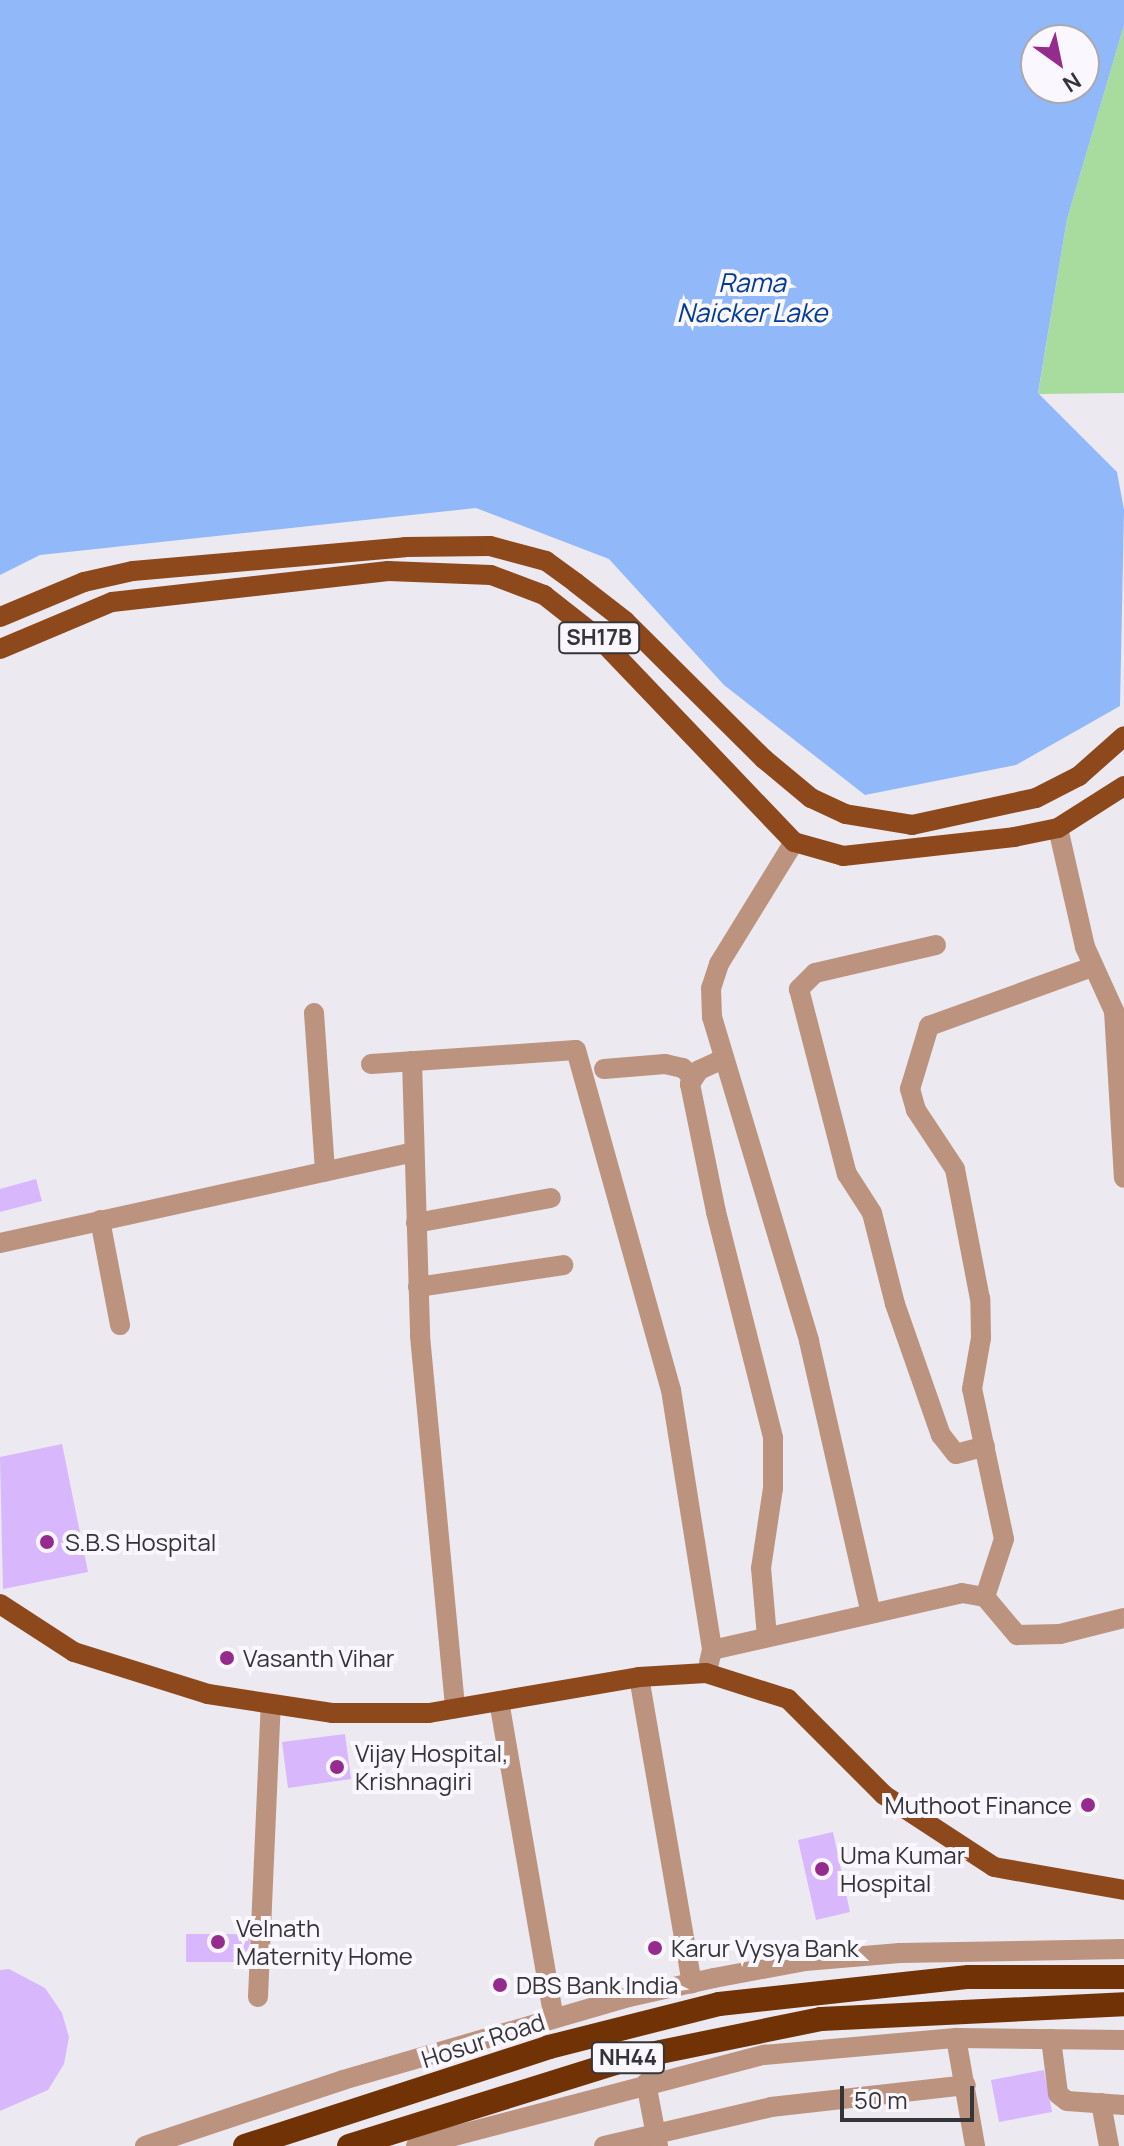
<!DOCTYPE html>
<html>
<head>
<meta charset="utf-8">
<style>
	body { margin:0 }
	#map { position:relative; width:1124px; height:2146px; overflow:hidden; background:#ede9f1; font-family:Manrope,sans-serif }
	div>[style] { position:absolute }
	[style*='--x'] { left:calc(var(--x)*1px); top:calc(var(--y)*1px); width:calc(var(--w)*1px); rotate:calc(var(--a)*1deg) }
	.green>* { inset:0; background:#a7dc9e }
	.water>* { inset:0; background:#91b8f8 }
	.building>* { inset:0; background:#d8b7fd }
	.minor>* { height:20px; margin:-10px; padding:0 10px; transform-origin:10px; border-radius:10px; background:#bb937e }
	.major>* { height:20px; margin:-10px; padding:0 10px; transform-origin:10px; border-radius:10px; background:#8d481c }
	.highway>* { height:24px; margin:-12px; padding:0 12px; transform-origin:12px; border-radius:12px; background:#713205 }
	.dots>* { width:22px; height:22px; translate:-50% -50%; box-sizing:border-box; border:4px solid #faf7fe; border-radius:50% }
	span { translate:-50% -50%; white-space:nowrap; text-align:center; line-height:1.15; -webkit-text-stroke:8px #faf7fe; paint-order:stroke }
	.shield-label span { padding:2px 6px; background:#faf7fe; border:2px solid; border-radius:6px; -webkit-text-stroke-width:0 }
	.shield-label { font-size:22px; color:#353436; font-weight:700 }
	.poi-label { font-size:24px; color:#353436 }
	.left { translate:0 -50%; text-align:left }
	.right { translate:-100% -50%; text-align:right }
	.street-label { font-size:24px; color:#353436 }
	.water-label { font-size:26px; color:#023b95; font-style:italic }
	.north { position:absolute; left:1020px; top:24px; width:80px; height:80px; box-sizing:border-box; background:#faf7fe; border:2px solid #aba9ae; border-radius:50%; rotate:147deg; font-size:22px; font-weight:700; line-height:32px; text-align:center; color:#353436 }
	.north::after { content:''; display:block; margin:auto; width:28px; height:36px; background:#962b8e; clip-path:polygon(50% 0,100% 100%,50% 72%,0 100%) }
	.scale { position:absolute; left:840px; top:2086px; width:134px; height:36px; box-sizing:border-box; border:4px solid #353436; border-top:0; padding-left:10px; font-size:24px; line-height:28px; white-space:nowrap; color:#353436; -webkit-text-stroke:6px #faf7fe; paint-order:stroke }
</style>
</head>
<body>
<div id="map">
	<div class="green">
		<i style="clip-path:polygon(1124px 25px,1124px 393px,1038px 394px,1067px 219px)"></i>
	</div>
	<div class="water">
		<i style="clip-path:polygon(evenodd,0 0,1124px 0,1124px 25px,1067px 219px,1038px 393px,1117px 472px,1124px 510px,1120px 706px,1016px 765px,865px 795px,724px 685px,609px 559px,476px 508px,40px 555px,0 575px,0 0,1036px 40px,1084px 40px,1084px 88px,1036px 88px,1036px 40px)"></i>
	</div>
	<div class="building">
		<i style="clip-path:polygon(36px 1179px,42px 1201px,0 1212px,0 1189px)"></i>
		<i style="clip-path:polygon(62px 1444px,88px 1572px,3px 1589px,0 1457px)"></i>
		<i style="clip-path:polygon(345px 1734px,351px 1779px,288px 1788px,282px 1742px)"></i>
		<i style="clip-path:polygon(833px 1832px,850px 1912px,816px 1920px,798px 1840px)"></i>
		<i style="clip-path:polygon(186px 1934px,250px 1934px,249px 1962px,186px 1962px)"></i>
		<i style="clip-path:polygon(9px 1969px,45px 1988px,62px 2013px,69px 2037px,64px 2064px,48px 2090px,0 2111px,0 1970px)"></i>
		<i style="clip-path:polygon(1044px 2070px,1052px 2112px,999px 2122px,991px 2080px)"></i>
	</div>
	<div class="minor">
		<i style="--x:1058;--y:828;--w:122;--a:77.2"></i>
		<i style="--x:1085;--y:947;--w:70;--a:65.6"></i>
		<i style="--x:1114;--y:1011;--w:167;--a:86.6"></i>
		<i style="--x:794;--y:842;--w:143;--a:121.6"></i>
		<i style="--x:719;--y:964;--w:25;--a:108"></i>
		<i style="--x:711;--y:988;--w:29;--a:88"></i>
		<i style="--x:712;--y:1017;--w:338;--a:73.3"></i>
		<i style="--x:809;--y:1341;--w:279;--a:77.2"></i>
		<i style="--x:936;--y:945;--w:124;--a:167"></i>
		<i style="--x:815;--y:973;--w:23;--a:135"></i>
		<i style="--x:799;--y:989;--w:191;--a:75.5"></i>
		<i style="--x:847;--y:1174;--w:46;--a:57.3"></i>
		<i style="--x:872;--y:1213;--w:94;--a:75.8"></i>
		<i style="--x:895;--y:1304;--w:139;--a:70.7"></i>
		<i style="--x:941;--y:1435;--w:24;--a:52"></i>
		<i style="--x:956;--y:1454;--w:30;--a:-15"></i>
		<i style="--x:314;--y:1013;--w:159;--a:86"></i>
		<i style="--x:723;--y:1059;--w:26;--a:155"></i>
		<i style="--x:699;--y:1070;--w:17;--a:123"></i>
		<i style="--x:690;--y:1084;--w:131;--a:78.5"></i>
		<i style="--x:716;--y:1212;--w:233;--a:75.8"></i>
		<i style="--x:773;--y:1438;--w:50;--a:90"></i>
		<i style="--x:773;--y:1488;--w:81;--a:98.5"></i>
		<i style="--x:761;--y:1568;--w:69;--a:85"></i>
		<i style="--x:412;--y:1061;--w:275;--a:88.3"></i>
		<i style="--x:420;--y:1336;--w:374;--a:84.6"></i>
		<i style="--x:371;--y:1064;--w:205;--a:-3.9"></i>
		<i style="--x:576;--y:1050;--w:353;--a:74.4"></i>
		<i style="--x:671;--y:1390;--w:263;--a:81"></i>
		<i style="--x:604;--y:1069;--w:61;--a:-4.7"></i>
		<i style="--x:665;--y:1064;--w:18;--a:13"></i>
		<i style="--x:683;--y:1068;--w:13;--a:45"></i>
		<i style="--x:100;--y:1220;--w:107;--a:79.2"></i>
		<i style="--x:416;--y:1223;--w:137;--a:-10.5"></i>
		<i style="--x:0;--y:1243;--w:424;--a:-12.4"></i>
		<i style="--x:418;--y:1287;--w:147;--a:-8.6"></i>
		<i style="--x:985;--y:1597;--w:61;--a:-71.9"></i>
		<i style="--x:1004;--y:1539;--w:153;--a:-102"></i>
		<i style="--x:972;--y:1389;--w:52;--a:-80"></i>
		<i style="--x:981;--y:1338;--w:39;--a:-91"></i>
		<i style="--x:980;--y:1299;--w:132;--a:-100.9"></i>
		<i style="--x:955;--y:1169;--w:71;--a:-123.5"></i>
		<i style="--x:916;--y:1110;--w:22;--a:-106"></i>
		<i style="--x:910;--y:1089;--w:66;--a:-73.2"></i>
		<i style="--x:929;--y:1026;--w:173;--a:-19.9"></i>
		<i style="--x:709;--y:1663;--w:13;--a:-77"></i>
		<i style="--x:712;--y:1650;--w:256;--a:-12.8"></i>
		<i style="--x:962;--y:1593;--w:23;--a:10"></i>
		<i style="--x:985;--y:1597;--w:50;--a:49.9"></i>
		<i style="--x:1017;--y:1635;--w:43;--a:-1.3"></i>
		<i style="--x:1060;--y:1634;--w:66;--a:-14"></i>
		<i style="--x:639;--y:1677;--w:311;--a:80.2"></i>
		<i style="--x:499;--y:1701;--w:322;--a:80.2"></i>
		<i style="--x:258;--y:1997;--w:293;--a:-87.5"></i>
		<i style="--x:956;--y:2038;--w:110;--a:80"></i>
		<i style="--x:1051;--y:2039;--w:55;--a:82.7"></i>
		<i style="--x:1058;--y:2094;--w:11;--a:38"></i>
		<i style="--x:1067;--y:2101;--w:57;--a:4"></i>
		<i style="--x:646;--y:2083;--w:64;--a:79.2"></i>
		<i style="--x:1101;--y:2103;--w:44;--a:79.5"></i>
		<i style="--x:145;--y:2146;--w:209;--a:-18.4"></i>
		<i style="--x:343;--y:2080;--w:298;--a:-16.2"></i>
		<i style="--x:629;--y:1997;--w:87;--a:-12.6"></i>
		<i style="--x:714;--y:1978;--w:93;--a:-10.6"></i>
		<i style="--x:805;--y:1961;--w:95;--a:-4.8"></i>
		<i style="--x:900;--y:1953;--w:224;--a:-1"></i>
		<i style="--x:416;--y:2146;--w:360;--a:-14.7"></i>
		<i style="--x:764;--y:2055;--w:193;--a:-5.1"></i>
		<i style="--x:956;--y:2038;--w:168;--a:0.7"></i>
		<i style="--x:604;--y:2146;--w:171;--a:-13.1"></i>
		<i style="--x:771;--y:2107;--w:196;--a:-6.4"></i>
	</div>
	<div class="major">
		<i style="--x:0;--y:617;--w:91;--a:-22.6"></i>
		<i style="--x:84;--y:582;--w:50;--a:-12.7"></i>
		<i style="--x:133;--y:571;--w:273;--a:-5"></i>
		<i style="--x:405;--y:547;--w:85;--a:-0.7"></i>
		<i style="--x:490;--y:546;--w:58;--a:15"></i>
		<i style="--x:546;--y:561;--w:37;--a:36"></i>
		<i style="--x:576;--y:583;--w:62;--a:37.8"></i>
		<i style="--x:625;--y:621;--w:196;--a:44.8"></i>
		<i style="--x:764;--y:759;--w:61;--a:39.7"></i>
		<i style="--x:811;--y:798;--w:38;--a:25"></i>
		<i style="--x:845;--y:814;--w:68;--a:9.3"></i>
		<i style="--x:912;--y:825;--w:127;--a:-12.3"></i>
		<i style="--x:1036;--y:798;--w:48;--a:-27.1"></i>
		<i style="--x:1079;--y:776;--w:60;--a:-41.6"></i>
		<i style="--x:0;--y:649;--w:121;--a:-22.8"></i>
		<i style="--x:112;--y:602;--w:278;--a:-6.4"></i>
		<i style="--x:388;--y:571;--w:103;--a:2.2"></i>
		<i style="--x:491;--y:575;--w:57;--a:20.7"></i>
		<i style="--x:544;--y:595;--w:71;--a:38.2"></i>
		<i style="--x:600;--y:639;--w:281;--a:46.3"></i>
		<i style="--x:794;--y:842;--w:51;--a:15.9"></i>
		<i style="--x:843;--y:856;--w:172;--a:-6.3"></i>
		<i style="--x:1014;--y:837;--w:45;--a:-11.6"></i>
		<i style="--x:1058;--y:828;--w:78;--a:-32.5"></i>
		<i style="--x:0;--y:1604;--w:88;--a:33"></i>
		<i style="--x:74;--y:1652;--w:140;--a:17.4"></i>
		<i style="--x:208;--y:1694;--w:125;--a:8.7"></i>
		<i style="--x:332;--y:1713;--w:97;--a:0"></i>
		<i style="--x:429;--y:1713;--w:213;--a:-9.7"></i>
		<i style="--x:639;--y:1677;--w:67;--a:-3.4"></i>
		<i style="--x:706;--y:1673;--w:86;--a:17.6"></i>
		<i style="--x:788;--y:1699;--w:136;--a:45"></i>
		<i style="--x:884;--y:1795;--w:131;--a:33.2"></i>
		<i style="--x:994;--y:1867;--w:132;--a:10"></i>
	</div>
	<div class="highway">
		<i style="--x:245;--y:2146;--w:320;--a:-18"></i>
		<i style="--x:549;--y:2047;--w:175;--a:-14.2"></i>
		<i style="--x:719;--y:2004;--w:251;--a:-6.2"></i>
		<i style="--x:969;--y:1977;--w:155;--a:0"></i>
		<i style="--x:349;--y:2146;--w:295;--a:-17.3"></i>
		<i style="--x:631;--y:2058;--w:194;--a:-11.6"></i>
		<i style="--x:821;--y:2019;--w:303;--a:-2.8"></i>
	</div>
	<div class="dots">
		<i style="left:47px;top:1542px;background:#962b8e"></i>
		<i style="left:227px;top:1658px;background:#962b8e"></i>
		<i style="left:337px;top:1767px;background:#962b8e"></i>
		<i style="left:1088px;top:1805px;background:#962b8e"></i>
		<i style="left:822px;top:1869px;background:#962b8e"></i>
		<i style="left:218px;top:1942px;background:#962b8e"></i>
		<i style="left:655px;top:1948px;background:#962b8e"></i>
		<i style="left:500px;top:1985px;background:#962b8e"></i>
	</div>
	<div class="shield-label">
		<span style="left:599px;top:638px">SH17B</span>
		<span style="left:628px;top:2058px">NH44</span>
	</div>
	<div class="poi-label">
		<span class="left" style="left:65px;top:1542px">S.B.S Hospital</span>
		<span class="left" style="left:243px;top:1658px">Vasanth Vihar</span>
		<span class="left" style="left:355px;top:1767px">Vijay Hospital,<br>Krishnagiri</span>
		<span class="right" style="left:1072px;top:1805px">Muthoot Finance</span>
		<span class="left" style="left:840px;top:1869px">Uma Kumar<br>Hospital</span>
		<span class="left" style="left:236px;top:1942px">Velnath<br>Maternity Home</span>
		<span class="left" style="left:671px;top:1948px">Karur Vysya Bank</span>
		<span class="left" style="left:516px;top:1985px">DBS Bank India</span>
	</div>
	<div class="street-label">
		<span style="left:483px;top:2040px;rotate:-18deg">Hosur Road</span>
	</div>
	<div class="water-label">
		<span style="left:752px;top:298px">Rama<br>Naicker Lake</span>
	</div>
	<div class="north">N</div>
	<div class="scale">50 m</div>
</div>
</body>
</html>
